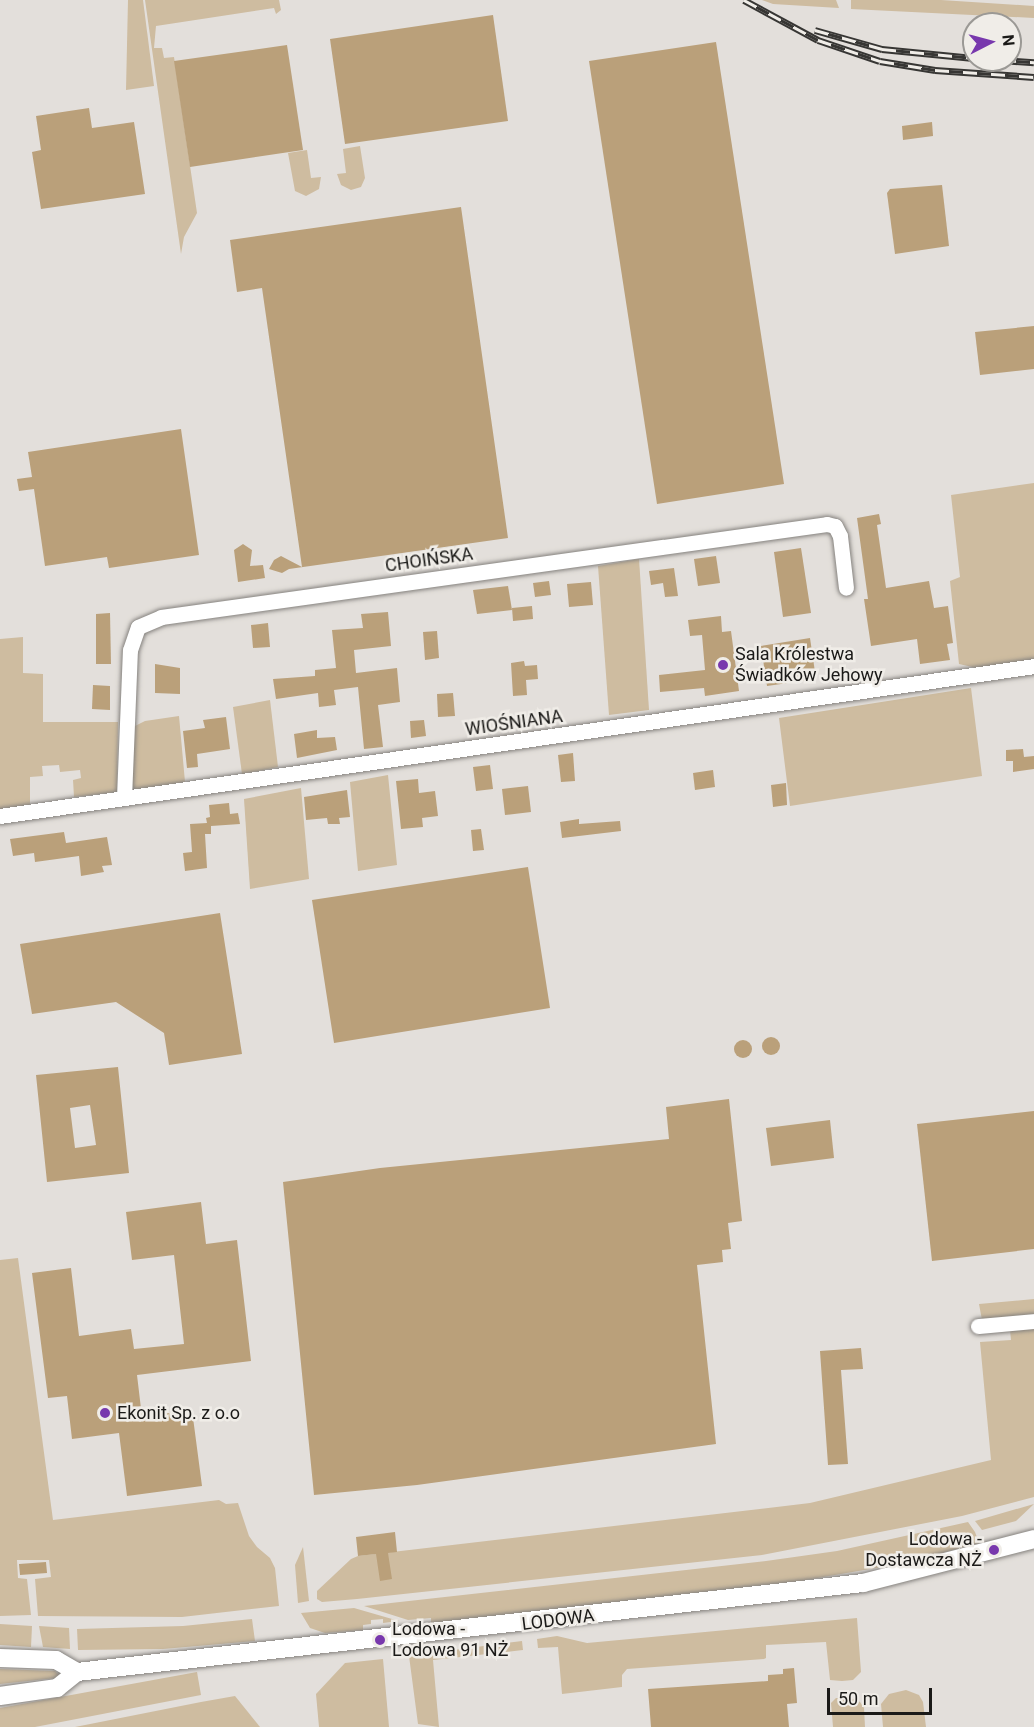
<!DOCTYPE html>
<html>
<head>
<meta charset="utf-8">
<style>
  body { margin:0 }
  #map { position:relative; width:1034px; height:1727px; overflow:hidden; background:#e3dfdb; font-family:Roboto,sans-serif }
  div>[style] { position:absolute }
  .green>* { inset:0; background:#cebca0 }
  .building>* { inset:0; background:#baa07a }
  .round { border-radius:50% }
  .roads { filter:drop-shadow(0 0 2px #85827e) drop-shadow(0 0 2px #85827e) }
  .minor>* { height:15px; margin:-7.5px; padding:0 7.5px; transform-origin:7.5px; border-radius:7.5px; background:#fff }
  .tertiary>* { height:18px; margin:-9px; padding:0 9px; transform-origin:9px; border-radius:9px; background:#fff }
  .rail>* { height:7px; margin-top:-3.5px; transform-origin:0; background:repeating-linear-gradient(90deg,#f0ede8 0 14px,#373634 0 28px); box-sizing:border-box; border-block:2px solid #373634 }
  .dots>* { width:16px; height:16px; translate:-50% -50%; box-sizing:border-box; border:3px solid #f0ede8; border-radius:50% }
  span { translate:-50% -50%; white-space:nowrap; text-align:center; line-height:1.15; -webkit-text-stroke:5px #f0ede8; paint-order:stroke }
  .street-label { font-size:18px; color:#1b1a18 }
  .poi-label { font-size:18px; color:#1b1a18 }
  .left { translate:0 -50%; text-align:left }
  .right { translate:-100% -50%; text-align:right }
  .north { position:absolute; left:962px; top:12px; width:60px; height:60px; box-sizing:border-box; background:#f0ede8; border:2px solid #9b9995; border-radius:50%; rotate:84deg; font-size:16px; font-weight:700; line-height:24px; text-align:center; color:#1b1a18 }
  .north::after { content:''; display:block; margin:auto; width:21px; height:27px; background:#7838ad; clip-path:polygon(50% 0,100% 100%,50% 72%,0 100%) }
  .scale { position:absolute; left:827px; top:1688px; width:105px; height:27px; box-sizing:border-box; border:3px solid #1b1a18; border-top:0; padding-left:8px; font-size:18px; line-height:21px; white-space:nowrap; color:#1b1a18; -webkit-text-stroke:4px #f0ede8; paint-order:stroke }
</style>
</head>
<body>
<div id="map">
  <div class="green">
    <div style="clip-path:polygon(128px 0,143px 0,154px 86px,126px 90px)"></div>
    <div style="clip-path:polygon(145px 0,279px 0,281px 10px,276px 14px,274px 8px,156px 26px,154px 48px,162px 48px,164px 58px,174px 57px,197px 213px,184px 237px,181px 254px)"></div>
    <div style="clip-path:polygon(762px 0,836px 0,839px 8px,773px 4px)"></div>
    <div style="clip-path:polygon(851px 0,941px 0,1034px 6px,1034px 18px,851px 9px)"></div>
    <div style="clip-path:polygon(360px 146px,365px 178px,361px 187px,351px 190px,341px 185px,337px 174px,346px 173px,343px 149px)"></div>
    <div style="clip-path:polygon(307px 150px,311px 178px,321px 177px,319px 189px,306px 196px,295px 191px,288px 153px)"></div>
    <div style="clip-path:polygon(1034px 483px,1034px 659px,977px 668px,959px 664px,950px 581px,960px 577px,951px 495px)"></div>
    <div style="clip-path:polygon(639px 559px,649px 710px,609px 715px,598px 566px)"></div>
    <div style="clip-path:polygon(23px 637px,23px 673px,43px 674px,43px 722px,118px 722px,117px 792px,74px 797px,73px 780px,81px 778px,80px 770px,60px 772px,59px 765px,42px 766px,43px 776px,30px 777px,30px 804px,26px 807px,0 811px,0 639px)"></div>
    <div style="clip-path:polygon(971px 688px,982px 776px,790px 806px,779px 718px)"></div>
    <div style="clip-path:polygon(270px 700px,278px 767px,242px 774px,233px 707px)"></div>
    <div style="clip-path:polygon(179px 716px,185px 782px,135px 790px,130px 782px,133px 727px,145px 721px)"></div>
    <div style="clip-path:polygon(388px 775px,397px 865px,358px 871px,350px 782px)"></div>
    <div style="clip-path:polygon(301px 788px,309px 879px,250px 889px,244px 799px)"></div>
    <div style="clip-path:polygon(18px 1258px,53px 1520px,219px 1500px,226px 1504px,238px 1503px,249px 1536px,257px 1547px,270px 1558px,275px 1568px,279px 1606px,182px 1617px,38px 1616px,35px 1579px,51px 1577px,49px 1560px,17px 1560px,18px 1578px,27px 1579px,31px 1615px,0 1616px,0 1260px)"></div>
    <div style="clip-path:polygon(1034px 1299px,1034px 1315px,982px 1320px,979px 1304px)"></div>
    <div style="clip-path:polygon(1034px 1328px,1034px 1497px,962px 1516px,762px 1555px,357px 1599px,322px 1602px,317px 1599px,317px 1591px,351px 1559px,358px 1556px,810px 1503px,991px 1460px,980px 1342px,1011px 1340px,1010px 1330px)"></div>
    <div style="clip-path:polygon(1034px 1504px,1016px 1521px,982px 1530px,975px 1521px)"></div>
    <div style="clip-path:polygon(968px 1522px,975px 1532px,979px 1543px,905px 1563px,800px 1581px,431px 1623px,431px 1618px,408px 1620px,364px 1606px,766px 1561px,837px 1551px)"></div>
    <div style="clip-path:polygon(303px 1547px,309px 1601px,298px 1603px,295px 1565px)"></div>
    <div style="clip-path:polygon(354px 1608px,399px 1621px,383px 1623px,383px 1619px,371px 1620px,371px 1624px,363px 1625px,363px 1630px,325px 1633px,310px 1628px,301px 1613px)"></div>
    <div style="clip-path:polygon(857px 1618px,861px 1672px,853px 1680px,842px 1681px,830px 1680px,826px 1642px,766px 1645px,766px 1658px,764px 1659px,627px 1669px,622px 1675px,622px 1687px,562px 1694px,558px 1647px,538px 1648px,537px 1639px,557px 1636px,587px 1643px)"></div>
    <div style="clip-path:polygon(252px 1619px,255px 1641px,163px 1649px,78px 1650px,77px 1629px,183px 1626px)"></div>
    <div style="clip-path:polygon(0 1624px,32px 1626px,31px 1647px,0 1645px)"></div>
    <div style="clip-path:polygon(39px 1626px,69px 1628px,70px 1649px,43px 1647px)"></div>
    <div style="clip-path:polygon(522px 1641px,523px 1650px,433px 1660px,439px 1727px,418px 1724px,409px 1656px)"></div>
    <div style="clip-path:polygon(383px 1659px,389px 1727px,319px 1727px,316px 1694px,345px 1663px)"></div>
    <div style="clip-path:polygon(0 1669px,55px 1671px,59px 1675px,56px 1678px,0 1684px)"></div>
    <div style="clip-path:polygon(197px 1672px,201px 1695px,35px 1727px,0 1727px,0 1708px)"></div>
    <div style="clip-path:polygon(906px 1690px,919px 1695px,923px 1702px,926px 1727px,883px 1727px,881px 1704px,889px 1694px)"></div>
    <div style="clip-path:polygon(235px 1696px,260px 1727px,75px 1727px,201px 1702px)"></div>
    <div style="clip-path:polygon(836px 1698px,855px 1699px,860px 1702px,864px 1708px,865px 1727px,833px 1727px,831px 1703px)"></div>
  </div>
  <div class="building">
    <div style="clip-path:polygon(493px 15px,508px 121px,345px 144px,330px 39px)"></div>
    <div style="clip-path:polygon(716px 42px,784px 484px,657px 504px,589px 61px)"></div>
    <div style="clip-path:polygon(287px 45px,303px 150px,190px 167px,174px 61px)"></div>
    <div style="clip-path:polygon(89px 108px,92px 128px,134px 122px,145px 194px,41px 209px,32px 152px,41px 150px,36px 116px)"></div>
    <div style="clip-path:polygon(932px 122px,933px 136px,903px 140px,902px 126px)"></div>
    <div style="clip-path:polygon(942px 185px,949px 246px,895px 254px,887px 193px,890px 189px)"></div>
    <div style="clip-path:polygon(461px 207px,508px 538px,289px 569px,282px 573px,269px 569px,274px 560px,281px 556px,302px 567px,262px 288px,237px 292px,230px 240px)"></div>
    <div style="clip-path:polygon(1034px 326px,1034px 369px,980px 375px,975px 332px)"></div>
    <div style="clip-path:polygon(181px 429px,199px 555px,109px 568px,107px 557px,45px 566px,34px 489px,19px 491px,17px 479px,32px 477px,28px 452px)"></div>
    <div style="clip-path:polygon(879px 514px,881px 524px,877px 525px,886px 588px,929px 581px,934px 608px,948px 606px,953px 643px,947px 644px,950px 660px,920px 664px,917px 639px,871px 646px,864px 599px,868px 599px,857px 518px)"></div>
    <div style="clip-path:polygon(243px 544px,252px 550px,250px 566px,263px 565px,265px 578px,238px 582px,234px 550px)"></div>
    <div style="clip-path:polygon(801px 548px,811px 613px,783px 617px,774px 552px)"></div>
    <div style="clip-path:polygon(716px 556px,720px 583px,698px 586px,694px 559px)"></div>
    <div style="clip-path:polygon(674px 568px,678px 596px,665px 597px,663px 583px,651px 585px,649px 571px)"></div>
    <div style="clip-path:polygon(549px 581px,551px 595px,535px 597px,533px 583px)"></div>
    <div style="clip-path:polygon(591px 582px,593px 605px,569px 607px,567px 584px)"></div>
    <div style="clip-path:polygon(508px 586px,512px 610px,477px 614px,473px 590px)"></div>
    <div style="clip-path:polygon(532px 606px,533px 619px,513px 621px,512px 608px)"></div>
    <div style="clip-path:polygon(388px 612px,391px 646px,354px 650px,356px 673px,397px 668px,400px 702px,378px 705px,383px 747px,364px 749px,358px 687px,334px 690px,336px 705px,319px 707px,318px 693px,276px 699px,273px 679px,315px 676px,315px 670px,336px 668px,332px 630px,363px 628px,361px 614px)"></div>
    <div style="clip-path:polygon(110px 613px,111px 664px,96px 664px,96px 614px)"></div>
    <div style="clip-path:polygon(721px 616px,722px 632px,731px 631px,739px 691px,705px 696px,704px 688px,660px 692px,659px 675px,705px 670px,702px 635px,690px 636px,688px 620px)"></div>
    <div style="clip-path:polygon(268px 623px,270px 647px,253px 648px,251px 625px)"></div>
    <div style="clip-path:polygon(437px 631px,439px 658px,425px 660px,423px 632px)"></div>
    <div style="clip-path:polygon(810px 638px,816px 679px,767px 686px,761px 646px)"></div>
    <div style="clip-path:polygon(524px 661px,525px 666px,537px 665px,538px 679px,526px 680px,527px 695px,513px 696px,511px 663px)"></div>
    <div style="clip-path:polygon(155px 664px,180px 668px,180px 694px,155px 693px)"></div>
    <div style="clip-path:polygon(93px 685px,110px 686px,110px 710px,92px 709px)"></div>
    <div style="clip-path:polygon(453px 693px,455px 716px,438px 717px,437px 694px)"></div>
    <div style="clip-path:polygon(226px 717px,230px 749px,197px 754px,198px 767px,187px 768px,183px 731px,205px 728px,203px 720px)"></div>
    <div style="clip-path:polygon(424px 720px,426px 736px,411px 738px,410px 721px)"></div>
    <div style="clip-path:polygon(317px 730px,317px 738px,335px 737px,337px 750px,297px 758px,294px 734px)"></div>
    <div style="clip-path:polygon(1023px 749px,1024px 757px,1034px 756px,1034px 769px,1013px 772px,1013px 761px,1006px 761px,1006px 750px)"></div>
    <div style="clip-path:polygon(573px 753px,575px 781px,561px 782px,558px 755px)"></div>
    <div style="clip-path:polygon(490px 765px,493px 789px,476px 791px,473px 767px)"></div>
    <div style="clip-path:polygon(713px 770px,715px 787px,695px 790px,693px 773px)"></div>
    <div style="clip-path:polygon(418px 779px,419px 793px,435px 791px,438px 816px,422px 818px,423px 827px,401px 829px,396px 781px)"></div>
    <div style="clip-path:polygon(786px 783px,787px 805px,773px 807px,771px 785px)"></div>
    <div style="clip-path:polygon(528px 786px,531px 812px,505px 815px,502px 789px)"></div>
    <div style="clip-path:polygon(347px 790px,350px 817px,339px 818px,340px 824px,328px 824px,327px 818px,306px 820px,304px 797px)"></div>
    <div style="clip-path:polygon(229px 803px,230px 814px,238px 813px,240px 824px,211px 826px,211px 834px,205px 834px,207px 868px,185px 871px,183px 853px,192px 852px,190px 824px,207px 823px,206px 818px,210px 817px,209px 805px)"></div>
    <div style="clip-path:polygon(579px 819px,579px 824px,620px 821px,621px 831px,562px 838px,560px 822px)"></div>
    <div style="clip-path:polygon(481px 829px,484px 850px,473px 851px,471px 830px)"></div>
    <div style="clip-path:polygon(64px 832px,66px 843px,107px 837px,112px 865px,102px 866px,104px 872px,81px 876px,79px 856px,35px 862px,34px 853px,13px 856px,10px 839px)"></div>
    <div style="clip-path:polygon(528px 867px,550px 1008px,334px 1043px,312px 900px)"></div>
    <div style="clip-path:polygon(220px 913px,242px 1054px,169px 1065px,164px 1033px,116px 1002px,32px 1014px,20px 944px)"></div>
    <div class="round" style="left:762px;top:1037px;width:18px;height:18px"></div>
    <div class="round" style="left:734px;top:1040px;width:18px;height:18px"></div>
    <div style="clip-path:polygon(evenodd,118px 1067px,129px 1173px,47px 1182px,36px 1075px,118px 1067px,90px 1105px,96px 1145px,75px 1148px,70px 1108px,90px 1105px)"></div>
    <div style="clip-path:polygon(729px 1099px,742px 1221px,728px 1223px,731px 1249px,722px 1250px,723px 1262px,697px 1265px,716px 1444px,417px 1485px,314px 1495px,283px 1182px,380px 1168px,669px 1139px,666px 1107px)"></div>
    <div style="clip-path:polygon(1034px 1111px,1034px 1249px,932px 1261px,917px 1124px)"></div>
    <div style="clip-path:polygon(830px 1120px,834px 1158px,771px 1166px,766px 1128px)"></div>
    <div style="clip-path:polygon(201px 1202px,206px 1244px,237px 1240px,251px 1361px,137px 1375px,142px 1417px,192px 1410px,202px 1486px,127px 1496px,119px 1433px,72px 1439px,67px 1396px,48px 1398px,32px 1273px,71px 1268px,79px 1336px,131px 1329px,134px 1349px,184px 1344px,174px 1255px,132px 1260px,126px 1212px)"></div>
    <div style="clip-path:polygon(861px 1348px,863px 1369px,841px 1370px,848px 1464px,828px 1465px,820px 1351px)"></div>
    <div style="clip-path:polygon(395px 1532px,397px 1552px,388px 1553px,392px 1579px,380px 1581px,376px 1554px,358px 1556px,356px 1537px)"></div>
    <div style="clip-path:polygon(46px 1562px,47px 1573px,20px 1575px,19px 1564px)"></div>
    <div style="clip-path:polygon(794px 1668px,797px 1703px,787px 1704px,789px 1727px,651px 1727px,648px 1689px,768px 1681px,768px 1675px,783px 1674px,783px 1669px)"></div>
  </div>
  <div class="roads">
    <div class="minor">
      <div style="left:124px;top:798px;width:148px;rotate:-87.7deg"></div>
      <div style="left:130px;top:650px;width:24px;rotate:-71deg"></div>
      <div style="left:138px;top:627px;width:25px;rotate:-23deg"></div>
      <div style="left:161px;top:617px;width:672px;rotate:-7.95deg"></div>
      <div style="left:827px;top:524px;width:8px;rotate:14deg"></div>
      <div style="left:835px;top:526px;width:11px;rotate:63deg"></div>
      <div style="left:840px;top:536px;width:52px;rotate:83.4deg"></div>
      <div style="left:0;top:816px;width:1045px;rotate:-8.25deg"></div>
      <div style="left:978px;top:1326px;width:56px;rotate:-5.1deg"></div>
    </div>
    <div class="tertiary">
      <div style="left:0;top:1658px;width:56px;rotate:2deg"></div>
      <div style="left:56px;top:1660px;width:24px;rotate:30deg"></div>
      <div style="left:0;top:1696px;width:58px;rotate:-8deg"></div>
      <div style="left:57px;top:1688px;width:26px;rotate:-39deg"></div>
      <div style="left:77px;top:1672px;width:791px;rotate:-6.46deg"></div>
      <div style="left:863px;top:1583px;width:177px;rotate:-14.4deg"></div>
    </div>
  </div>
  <div class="rail">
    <div style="left:744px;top:0;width:84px;rotate:28.4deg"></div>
    <div style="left:818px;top:40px;width:65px;rotate:18.7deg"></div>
    <div style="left:880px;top:61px;width:56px;rotate:9.3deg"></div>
    <div style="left:935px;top:70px;width:99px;rotate:4deg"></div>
    <div style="left:815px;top:30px;width:70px;rotate:15.8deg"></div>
    <div style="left:882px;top:49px;width:92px;rotate:5.6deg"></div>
    <div style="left:1002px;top:60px;width:32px;rotate:4deg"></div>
  </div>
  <div class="dots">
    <div style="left:723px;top:665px;background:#7838ad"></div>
    <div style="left:105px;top:1413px;background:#7838ad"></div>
    <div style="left:994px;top:1550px;background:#7838ad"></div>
    <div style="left:380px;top:1640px;background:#7838ad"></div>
  </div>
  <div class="street-label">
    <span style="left:429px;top:560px;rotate:-8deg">CHOIŃSKA</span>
    <span style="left:514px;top:723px;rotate:-8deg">WIOŚNIANA</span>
    <span style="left:558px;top:1620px;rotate:-7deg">LODOWA</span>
  </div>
  <div class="poi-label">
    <span class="left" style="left:735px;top:665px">Sala Królestwa<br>Świadków Jehowy</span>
    <span class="left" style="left:117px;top:1413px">Ekonit Sp. z o.o</span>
    <span class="right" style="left:982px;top:1550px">Lodowa -<br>Dostawcza NŻ</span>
    <span class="left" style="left:392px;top:1640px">Lodowa -<br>Lodowa 91 NŻ</span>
  </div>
  <div class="north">N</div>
  <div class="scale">50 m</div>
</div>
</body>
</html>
